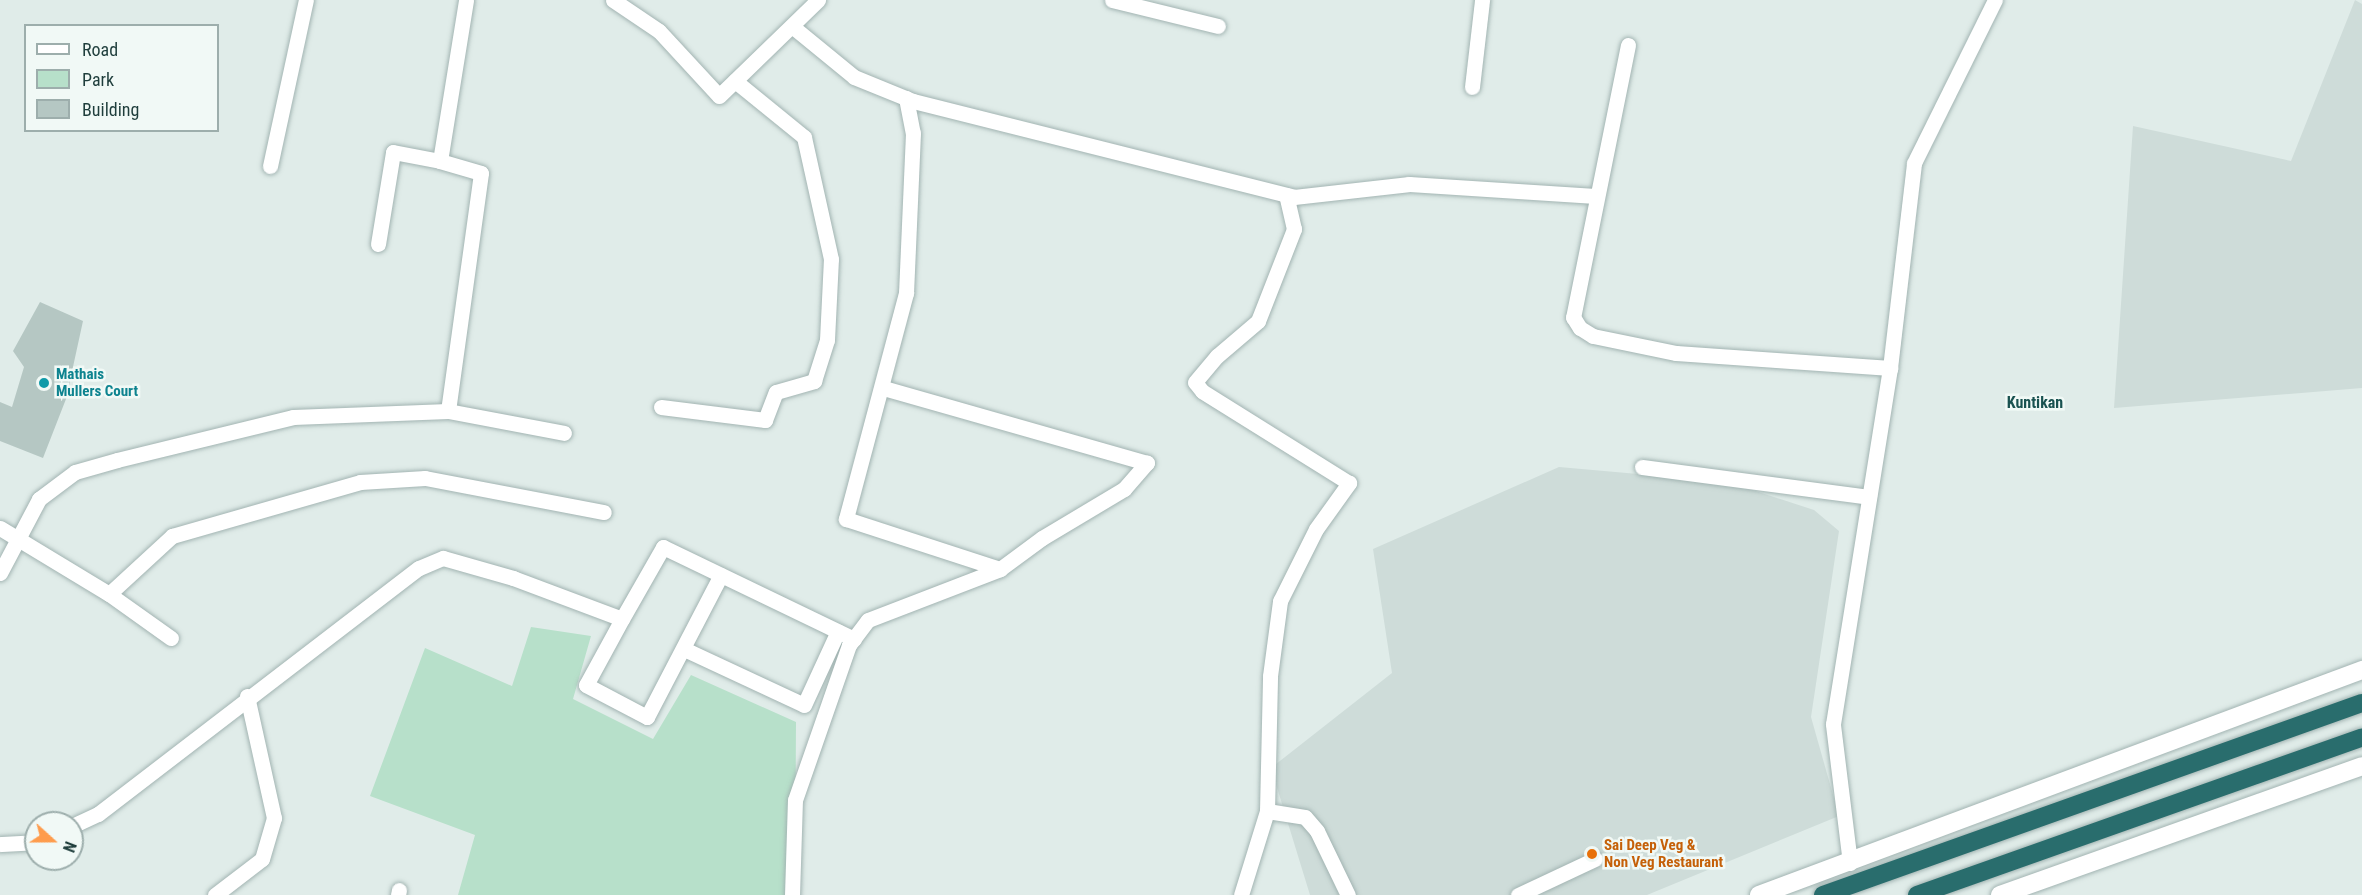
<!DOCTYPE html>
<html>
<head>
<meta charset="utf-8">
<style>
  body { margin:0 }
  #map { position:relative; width:2362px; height:895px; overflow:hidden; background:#e0ece9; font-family:"Roboto Condensed",sans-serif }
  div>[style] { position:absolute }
  .built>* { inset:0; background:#cedcd9 }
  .green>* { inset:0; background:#b7e0ca }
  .building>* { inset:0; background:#b5c7c3 }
  .roads { filter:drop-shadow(0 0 2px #a2b4b2) drop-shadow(0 0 2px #a2b4b2) }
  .street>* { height:15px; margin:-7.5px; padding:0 7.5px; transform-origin:7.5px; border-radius:7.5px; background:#fff }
  .secondary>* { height:18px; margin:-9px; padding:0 9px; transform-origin:9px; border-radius:9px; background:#fff }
  .highway>* { height:18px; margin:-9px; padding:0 9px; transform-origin:9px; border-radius:9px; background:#296d6d }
  .dots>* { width:16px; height:16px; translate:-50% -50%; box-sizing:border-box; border:3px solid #f1f9f6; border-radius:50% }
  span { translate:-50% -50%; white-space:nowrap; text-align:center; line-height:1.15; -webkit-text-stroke:5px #f1f9f6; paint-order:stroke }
  .culture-label { font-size:15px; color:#0d838f; font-weight:700 }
  .left { translate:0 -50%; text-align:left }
  .food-label { font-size:15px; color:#c56008; font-weight:700 }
  .neighbourhood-label { font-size:16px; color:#195250; font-weight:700 }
  .legend { position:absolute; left:24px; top:24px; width:195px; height:108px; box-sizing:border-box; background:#f1f9f6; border:2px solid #9daeac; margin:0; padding:8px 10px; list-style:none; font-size:18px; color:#1f3e3c }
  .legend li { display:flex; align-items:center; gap:12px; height:30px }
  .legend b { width:30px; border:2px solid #9daeac }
  .north { position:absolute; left:24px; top:811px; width:60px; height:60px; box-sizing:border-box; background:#f1f9f6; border:2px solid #9daeac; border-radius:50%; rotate:111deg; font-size:16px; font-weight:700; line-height:24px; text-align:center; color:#1f3e3c }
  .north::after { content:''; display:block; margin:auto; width:21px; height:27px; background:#fe9c4d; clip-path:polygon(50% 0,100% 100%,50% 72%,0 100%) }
</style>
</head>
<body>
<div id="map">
  <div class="built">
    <div style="clip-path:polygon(2355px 0,2362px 4px,2362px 388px,2114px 408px,2133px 126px,2291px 161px)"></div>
    <div style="clip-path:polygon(1559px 467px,1728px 482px,1814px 510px,1839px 531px,1811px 717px,1839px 816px,1647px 895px,1310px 895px,1271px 768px,1392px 673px,1373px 549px)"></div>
  </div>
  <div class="green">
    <div style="clip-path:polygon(531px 627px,591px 636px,573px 699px,653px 739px,691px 675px,796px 722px,795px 895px,458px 895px,475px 835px,370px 796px,425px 648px,512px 686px)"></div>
  </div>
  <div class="building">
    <div style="clip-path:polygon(40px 302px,83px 321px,66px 399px,43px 458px,0 441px,0 402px,12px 407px,24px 367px,13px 351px)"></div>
  </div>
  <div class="roads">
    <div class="street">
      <div style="left:613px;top:0;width:55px;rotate:34deg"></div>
      <div style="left:659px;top:31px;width:88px;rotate:47.3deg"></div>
      <div style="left:719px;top:96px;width:138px;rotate:-44.1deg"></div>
      <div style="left:1112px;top:0;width:109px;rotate:13.8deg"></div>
      <div style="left:793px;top:27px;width:79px;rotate:39.3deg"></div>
      <div style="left:854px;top:77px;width:64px;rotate:22.1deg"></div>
      <div style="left:913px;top:101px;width:393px;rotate:14.1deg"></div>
      <div style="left:1294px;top:197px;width:116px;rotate:-6.4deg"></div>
      <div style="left:1409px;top:184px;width:187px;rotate:3.7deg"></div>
      <div style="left:1628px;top:45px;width:278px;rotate:101.4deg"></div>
      <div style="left:1573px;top:317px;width:13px;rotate:58deg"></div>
      <div style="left:1580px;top:328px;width:15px;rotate:32deg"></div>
      <div style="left:1593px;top:336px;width:85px;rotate:11.6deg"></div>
      <div style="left:1676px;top:353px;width:215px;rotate:4deg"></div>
      <div style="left:1472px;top:87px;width:88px;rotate:-83.4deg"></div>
      <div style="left:906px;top:98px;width:36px;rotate:79deg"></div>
      <div style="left:913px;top:133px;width:160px;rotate:92.5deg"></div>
      <div style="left:906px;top:293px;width:234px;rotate:104.9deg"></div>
      <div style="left:846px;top:519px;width:162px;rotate:18deg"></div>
      <div style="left:270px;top:166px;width:170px;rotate:-77.8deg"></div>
      <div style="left:378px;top:244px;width:93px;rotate:-80.7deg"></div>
      <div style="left:393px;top:152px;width:48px;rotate:10.8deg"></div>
      <div style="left:661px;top:407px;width:105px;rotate:7.1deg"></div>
      <div style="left:765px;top:420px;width:30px;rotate:-69deg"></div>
      <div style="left:776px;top:392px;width:40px;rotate:-16deg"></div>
      <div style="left:814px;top:381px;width:43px;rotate:-72.4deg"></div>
      <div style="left:827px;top:340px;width:81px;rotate:-87.2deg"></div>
      <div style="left:831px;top:259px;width:125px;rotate:-102.5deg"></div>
      <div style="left:804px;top:137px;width:89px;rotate:-140.9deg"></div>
      <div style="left:448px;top:411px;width:240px;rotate:-82.1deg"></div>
      <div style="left:481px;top:173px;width:43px;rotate:-163.7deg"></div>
      <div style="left:440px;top:161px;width:163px;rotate:-80.8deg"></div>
      <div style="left:1642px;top:467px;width:229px;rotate:7.5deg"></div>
      <div style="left:0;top:528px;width:127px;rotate:31.2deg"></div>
      <div style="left:109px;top:594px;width:76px;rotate:35.4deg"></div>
      <div style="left:0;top:573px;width:84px;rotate:-62.2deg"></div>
      <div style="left:39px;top:499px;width:45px;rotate:-36.9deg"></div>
      <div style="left:75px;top:472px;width:44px;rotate:-15.9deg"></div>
      <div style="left:117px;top:460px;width:181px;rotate:-13.7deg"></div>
      <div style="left:293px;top:417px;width:155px;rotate:-2.2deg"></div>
      <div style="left:448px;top:411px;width:118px;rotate:10.7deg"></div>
      <div style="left:109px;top:594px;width:86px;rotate:-42.6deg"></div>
      <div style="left:172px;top:536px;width:196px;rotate:-16deg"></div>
      <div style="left:360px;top:482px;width:65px;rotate:-3.5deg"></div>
      <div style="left:425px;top:478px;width:182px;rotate:10.8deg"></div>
      <div style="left:622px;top:619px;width:75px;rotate:118.6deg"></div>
      <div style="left:586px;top:685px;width:69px;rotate:27.7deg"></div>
      <div style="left:647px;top:717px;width:160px;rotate:-62.5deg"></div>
      <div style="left:684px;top:649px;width:132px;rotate:25deg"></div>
      <div style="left:804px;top:705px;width:81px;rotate:-65.3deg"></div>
      <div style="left:1267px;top:811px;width:38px;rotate:9deg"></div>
      <div style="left:1305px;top:817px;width:18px;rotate:49deg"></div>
      <div style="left:1317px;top:831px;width:71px;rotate:64.2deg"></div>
      <div style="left:72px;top:826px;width:29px;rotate:-25deg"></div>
      <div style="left:98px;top:814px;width:404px;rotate:-37.5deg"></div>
      <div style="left:419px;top:568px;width:26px;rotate:-23deg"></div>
      <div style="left:443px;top:558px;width:73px;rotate:15.9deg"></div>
      <div style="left:513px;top:578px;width:116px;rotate:20.6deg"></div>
      <div style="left:622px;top:619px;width:83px;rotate:-60.3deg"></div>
      <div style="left:663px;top:547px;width:212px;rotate:25.7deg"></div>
      <div style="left:0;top:844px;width:36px;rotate:-3deg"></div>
      <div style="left:1850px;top:863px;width:140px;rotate:-97deg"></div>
      <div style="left:1833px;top:724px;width:361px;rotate:-80.9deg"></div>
      <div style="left:1890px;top:368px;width:206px;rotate:-83.3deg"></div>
      <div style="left:1914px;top:163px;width:182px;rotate:-63.6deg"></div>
      <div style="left:215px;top:895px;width:59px;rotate:-37.5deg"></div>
      <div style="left:262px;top:859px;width:43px;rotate:-73.7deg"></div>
      <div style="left:274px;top:818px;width:125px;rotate:-102.5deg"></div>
      <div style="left:398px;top:895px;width:5px;rotate:-79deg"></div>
      <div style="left:792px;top:895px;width:95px;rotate:-88.2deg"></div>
      <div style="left:795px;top:800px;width:164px;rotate:-70.8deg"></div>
      <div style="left:849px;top:645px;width:31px;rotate:-53deg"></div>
      <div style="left:868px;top:620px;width:142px;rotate:-21.1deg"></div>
      <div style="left:1000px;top:569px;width:52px;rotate:-36.4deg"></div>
      <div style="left:1042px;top:538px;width:96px;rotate:-30.9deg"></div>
      <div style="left:1124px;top:489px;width:35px;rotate:-49deg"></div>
      <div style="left:1147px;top:463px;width:274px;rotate:-164.1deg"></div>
      <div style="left:1241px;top:895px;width:88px;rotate:-72.8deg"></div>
      <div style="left:1267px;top:811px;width:135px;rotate:-88.7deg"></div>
      <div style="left:1270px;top:676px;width:76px;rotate:-82.4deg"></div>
      <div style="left:1280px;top:601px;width:80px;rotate:-63.4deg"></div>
      <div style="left:1316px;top:529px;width:57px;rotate:-54.3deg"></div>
      <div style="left:1349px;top:483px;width:173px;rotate:-148deg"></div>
      <div style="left:1202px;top:391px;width:11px;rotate:-128deg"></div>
      <div style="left:1195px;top:382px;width:34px;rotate:-50deg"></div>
      <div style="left:1217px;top:356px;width:54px;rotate:-40.5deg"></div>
      <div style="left:1258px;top:321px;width:99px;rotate:-68.6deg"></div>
      <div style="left:1294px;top:229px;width:35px;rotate:-103deg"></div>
      <div style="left:1518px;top:895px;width:85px;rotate:-25.1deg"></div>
    </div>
    <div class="secondary">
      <div style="left:1759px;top:895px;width:644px;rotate:-20.46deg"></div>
      <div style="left:2000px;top:895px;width:384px;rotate:-19.6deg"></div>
    </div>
    <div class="highway">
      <div style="left:1823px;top:895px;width:572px;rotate:-19.61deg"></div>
      <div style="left:1917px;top:895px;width:472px;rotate:-19.5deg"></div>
    </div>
  </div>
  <div class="dots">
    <div style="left:44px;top:383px;background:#0f9aa8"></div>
    <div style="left:1592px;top:854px;background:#e8710a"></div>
  </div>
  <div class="culture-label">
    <span class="left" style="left:56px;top:383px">Mathais<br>Mullers Court</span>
  </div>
  <div class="food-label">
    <span class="left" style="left:1604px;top:854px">Sai Deep Veg &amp;<br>Non Veg Restaurant</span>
  </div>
  <div class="neighbourhood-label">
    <span style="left:2035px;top:403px">Kuntikan</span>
  </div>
  <ul class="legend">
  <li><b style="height:8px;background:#fff"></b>Road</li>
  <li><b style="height:16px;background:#b7e0ca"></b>Park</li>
  <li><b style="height:16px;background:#b5c7c3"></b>Building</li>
  </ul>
  <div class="north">N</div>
</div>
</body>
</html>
